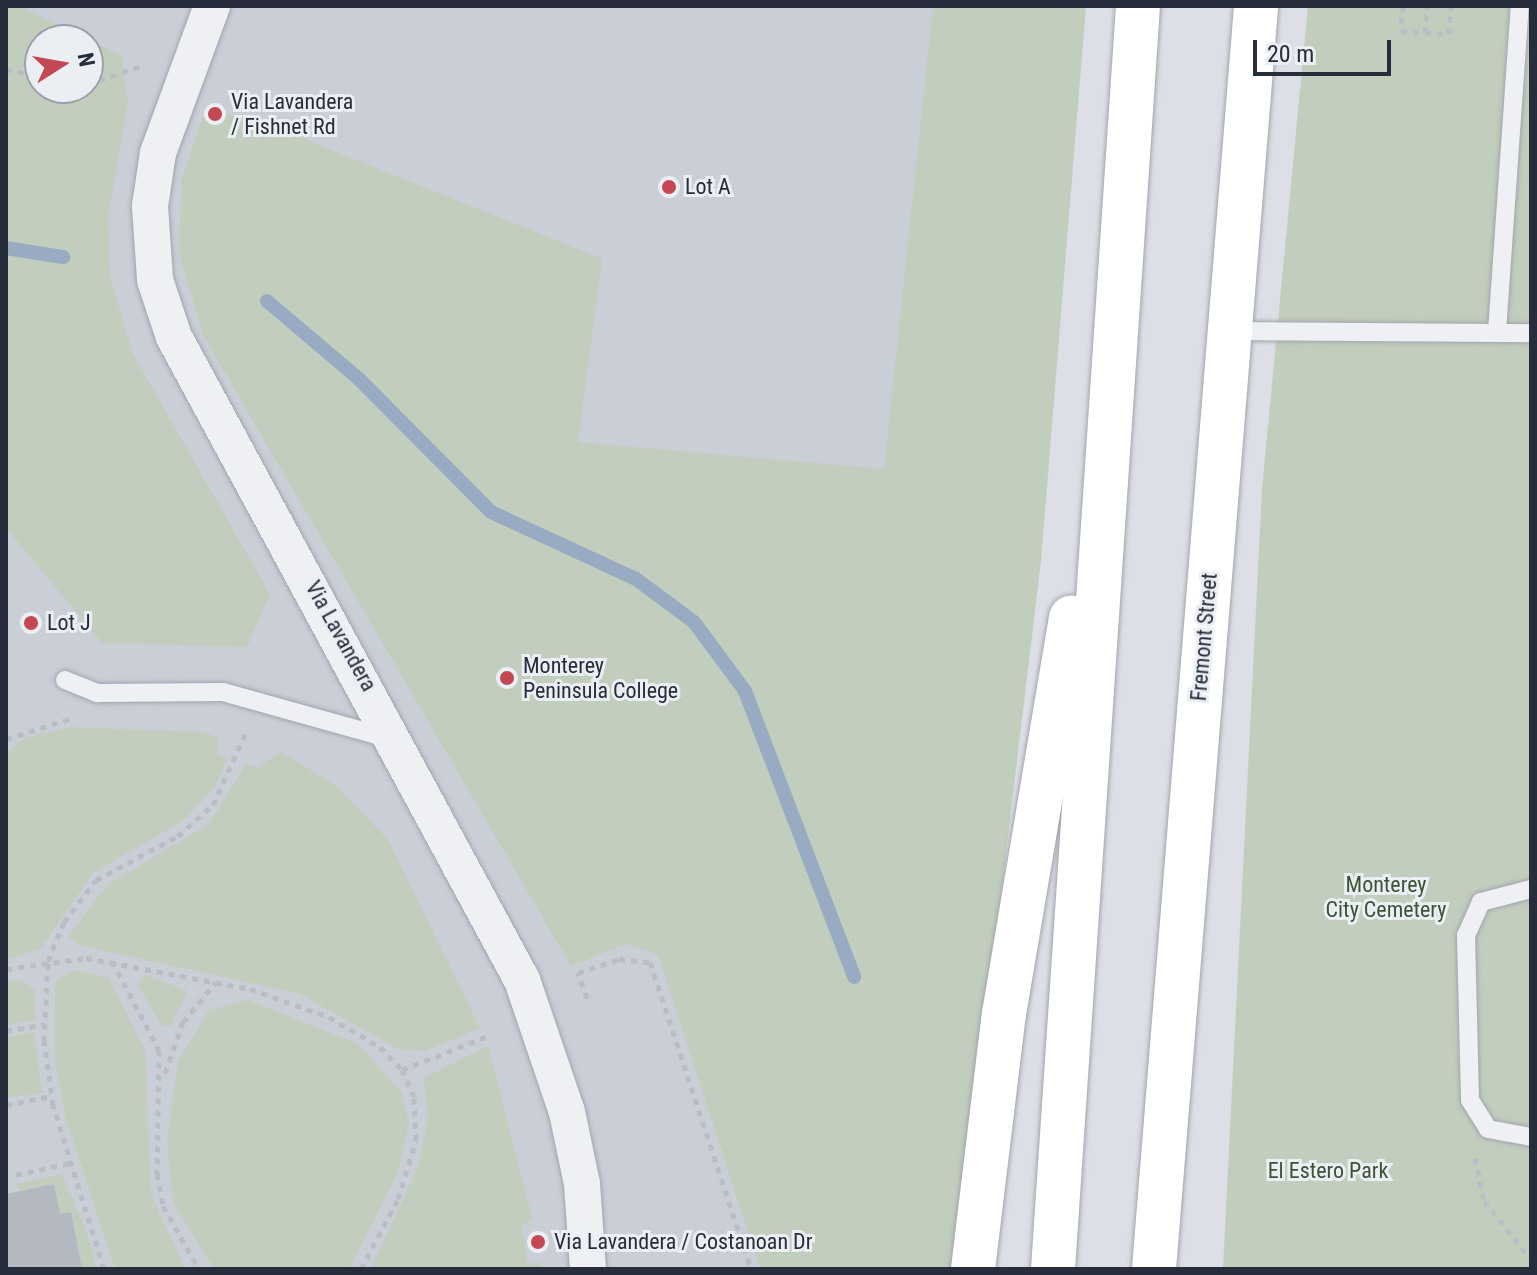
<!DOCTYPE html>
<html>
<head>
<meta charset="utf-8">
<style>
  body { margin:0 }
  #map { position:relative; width:1537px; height:1275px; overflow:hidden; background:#dcdfe5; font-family:"Roboto Condensed",sans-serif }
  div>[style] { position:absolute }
  .built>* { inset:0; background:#caced6 }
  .green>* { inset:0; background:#c1cebd }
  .stream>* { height:14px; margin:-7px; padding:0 7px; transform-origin:7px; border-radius:7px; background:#98abc3 }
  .building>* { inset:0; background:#b3b8c1 }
  .path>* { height:5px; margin-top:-2.5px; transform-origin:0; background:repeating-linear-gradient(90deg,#babdc4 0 6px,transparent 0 12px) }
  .roads { filter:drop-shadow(0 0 2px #a2a6ae) drop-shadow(0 0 2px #a2a6ae) }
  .lane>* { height:18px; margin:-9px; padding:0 9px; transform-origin:9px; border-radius:9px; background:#eef0f4 }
  .street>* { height:36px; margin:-18px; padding:0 18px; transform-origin:18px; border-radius:18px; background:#eef0f4 }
  .primary>* { height:44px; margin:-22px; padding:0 22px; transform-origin:22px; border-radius:22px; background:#fff }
  .dots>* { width:22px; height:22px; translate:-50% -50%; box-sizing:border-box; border:4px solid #ebeef3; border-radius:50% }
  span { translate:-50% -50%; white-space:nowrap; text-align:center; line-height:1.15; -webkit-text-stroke:6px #ebeef3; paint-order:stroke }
  .poi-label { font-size:22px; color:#272d3a }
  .left { translate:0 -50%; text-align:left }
  .street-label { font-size:22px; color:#272d3a }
  .park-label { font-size:22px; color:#3a5535 }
  .frame { position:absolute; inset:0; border:8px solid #272d3a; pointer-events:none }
  .north { position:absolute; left:24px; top:24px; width:80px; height:80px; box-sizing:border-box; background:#ebeef3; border:2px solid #9da1a9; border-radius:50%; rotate:79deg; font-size:22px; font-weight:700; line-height:32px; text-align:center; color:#272d3a }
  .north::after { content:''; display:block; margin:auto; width:28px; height:36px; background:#c44754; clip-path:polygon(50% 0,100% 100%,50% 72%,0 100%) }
  .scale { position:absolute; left:1253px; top:40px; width:138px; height:36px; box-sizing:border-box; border:4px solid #272d3a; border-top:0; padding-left:10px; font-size:24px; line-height:28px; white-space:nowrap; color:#272d3a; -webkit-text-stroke:6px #ebeef3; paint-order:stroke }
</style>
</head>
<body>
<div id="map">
  <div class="built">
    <div style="clip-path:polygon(evenodd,6px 6px,1071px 6px,952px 1269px,6px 1269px,6px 6px,40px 40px,88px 40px,88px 88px,40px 88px,40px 40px)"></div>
  </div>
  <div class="green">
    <div style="clip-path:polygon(evenodd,6px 6px,21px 6px,122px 56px,128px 103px,108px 215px,110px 276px,133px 354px,270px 594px,247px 647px,102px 643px,6px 528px,6px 6px,88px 40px,88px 88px,40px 88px,40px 40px,88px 40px)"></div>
    <div style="clip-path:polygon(933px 6px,1086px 6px,1041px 561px,956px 1269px,760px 1269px,658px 955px,626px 944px,571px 966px,204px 337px,179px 255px,181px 182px,203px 116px,245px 115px,602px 259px,578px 442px,884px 469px)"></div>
    <div style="clip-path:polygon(1308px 6px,1531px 6px,1531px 1269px,1223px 1269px,1262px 489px)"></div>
    <div style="clip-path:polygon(71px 727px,203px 732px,218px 738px,217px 755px,228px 758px,215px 786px,184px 820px,93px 873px,41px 948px,6px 960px,6px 753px,24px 738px)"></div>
    <div style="clip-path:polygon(281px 752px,338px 787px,388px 840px,480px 1028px,425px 1051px,400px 1050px,300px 994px,83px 946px,68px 937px,107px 885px,209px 824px,246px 764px,258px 767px)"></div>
    <div style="clip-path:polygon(76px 970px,109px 978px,145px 1051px,151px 1194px,185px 1269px,115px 1269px,65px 1116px,55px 1059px,55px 981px)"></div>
    <div style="clip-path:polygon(145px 975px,188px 991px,170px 1026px,162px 1026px,137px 984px)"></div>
    <div style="clip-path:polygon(22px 980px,35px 990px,35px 1020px,6px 1025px,6px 981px)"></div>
    <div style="clip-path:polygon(248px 1000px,359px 1044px,402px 1093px,409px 1124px,397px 1175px,349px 1269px,214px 1269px,173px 1203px,167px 1141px,178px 1061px,209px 1010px)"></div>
    <div style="clip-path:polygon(34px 1032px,42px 1093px,6px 1098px,6px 1037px)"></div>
    <div style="clip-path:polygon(488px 1046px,533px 1221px,521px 1225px,528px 1264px,541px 1262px,542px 1269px,371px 1269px,418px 1167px,428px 1117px,423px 1078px)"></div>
    <div style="clip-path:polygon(62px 1174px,88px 1235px,97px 1269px,82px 1269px,71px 1212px,60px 1214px,54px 1185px,19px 1191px,17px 1184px)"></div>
  </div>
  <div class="stream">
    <div style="left:6px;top:248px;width:58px;rotate:9deg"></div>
    <div style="left:267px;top:301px;width:121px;rotate:40.3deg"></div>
    <div style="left:359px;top:379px;width:187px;rotate:45.2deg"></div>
    <div style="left:491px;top:512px;width:160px;rotate:24.8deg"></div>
    <div style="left:636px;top:579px;width:72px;rotate:36.6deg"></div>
    <div style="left:694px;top:622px;width:86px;rotate:53.5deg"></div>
    <div style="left:745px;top:691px;width:306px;rotate:69.1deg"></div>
  </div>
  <div class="building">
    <div style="clip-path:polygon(54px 1184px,60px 1214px,71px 1212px,82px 1269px,6px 1269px,6px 1194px)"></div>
  </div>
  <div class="path">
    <div style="left:1403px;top:6px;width:25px;rotate:95deg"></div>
    <div style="left:1401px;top:31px;width:48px;rotate:3.6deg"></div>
    <div style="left:1449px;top:34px;width:28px;rotate:-86deg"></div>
    <div style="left:1425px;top:33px;width:27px;rotate:-86deg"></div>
    <div style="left:6px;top:69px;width:35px;rotate:13deg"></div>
    <div style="left:88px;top:84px;width:59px;rotate:-18.7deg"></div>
    <div style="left:6px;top:739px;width:66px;rotate:-17.6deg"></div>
    <div style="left:112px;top:961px;width:101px;rotate:62.2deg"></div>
    <div style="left:159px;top:1050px;width:124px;rotate:90.9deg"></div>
    <div style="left:157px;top:1174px;width:33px;rotate:79deg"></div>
    <div style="left:163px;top:1206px;width:73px;rotate:60.3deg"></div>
    <div style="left:6px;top:969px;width:81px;rotate:-7.8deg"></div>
    <div style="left:86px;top:958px;width:167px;rotate:10.7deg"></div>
    <div style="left:250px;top:989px;width:84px;rotate:19.5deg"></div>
    <div style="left:329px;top:1017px;width:59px;rotate:30.5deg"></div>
    <div style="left:380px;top:1047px;width:32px;rotate:46deg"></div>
    <div style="left:402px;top:1070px;width:95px;rotate:-21.7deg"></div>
    <div style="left:587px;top:998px;width:27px;rotate:-110deg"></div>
    <div style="left:578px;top:973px;width:43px;rotate:-18.9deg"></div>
    <div style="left:619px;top:959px;width:31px;rotate:6deg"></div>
    <div style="left:650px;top:962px;width:323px;rotate:71.8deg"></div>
    <div style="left:6px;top:1031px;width:39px;rotate:-10deg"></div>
    <div style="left:165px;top:1073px;width:54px;rotate:-70.6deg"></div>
    <div style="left:183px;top:1022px;width:52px;rotate:-50.5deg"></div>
    <div style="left:6px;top:1105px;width:47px;rotate:-11.1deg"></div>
    <div style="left:1475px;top:1158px;width:44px;rotate:78.2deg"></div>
    <div style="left:1484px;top:1201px;width:75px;rotate:51deg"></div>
    <div style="left:16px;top:1175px;width:55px;rotate:-12.5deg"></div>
    <div style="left:104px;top:1269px;width:172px;rotate:-107.3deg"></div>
    <div style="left:53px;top:1105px;width:65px;rotate:-98deg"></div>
    <div style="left:44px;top:1041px;width:80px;rotate:-87.1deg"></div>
    <div style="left:48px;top:961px;width:42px;rotate:-67.7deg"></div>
    <div style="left:64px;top:922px;width:53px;rotate:-52.7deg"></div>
    <div style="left:96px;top:880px;width:93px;rotate:-28.2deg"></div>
    <div style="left:178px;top:836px;width:47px;rotate:-41.5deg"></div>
    <div style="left:213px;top:805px;width:82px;rotate:-65.6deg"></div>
    <div style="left:361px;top:1269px;width:79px;rotate:-62.1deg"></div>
    <div style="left:398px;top:1199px;width:62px;rotate:-73deg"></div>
    <div style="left:416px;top:1140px;width:43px;rotate:-92.7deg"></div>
    <div style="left:414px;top:1097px;width:30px;rotate:-114deg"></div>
  </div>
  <div class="roads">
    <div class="lane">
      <div style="left:1230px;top:331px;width:301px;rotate:0.4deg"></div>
      <div style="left:1497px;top:332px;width:327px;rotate:-86deg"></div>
      <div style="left:65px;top:680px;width:35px;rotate:22deg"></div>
      <div style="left:97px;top:693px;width:126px;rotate:-0.5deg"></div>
      <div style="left:223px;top:692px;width:171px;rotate:15.6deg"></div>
      <div style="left:1531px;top:889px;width:52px;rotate:165.4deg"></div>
      <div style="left:1481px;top:902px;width:36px;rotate:114deg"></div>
      <div style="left:1466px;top:935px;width:165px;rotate:88.6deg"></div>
      <div style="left:1470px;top:1100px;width:34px;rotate:58deg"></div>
      <div style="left:1488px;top:1129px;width:44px;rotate:10.5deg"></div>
    </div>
    <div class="street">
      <div style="left:212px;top:6px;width:157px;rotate:110.2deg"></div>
      <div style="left:158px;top:153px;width:54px;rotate:98.6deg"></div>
      <div style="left:150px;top:206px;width:74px;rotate:86.1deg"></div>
      <div style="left:155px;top:280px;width:60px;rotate:71.6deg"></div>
      <div style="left:174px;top:337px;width:731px;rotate:61.58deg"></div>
      <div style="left:522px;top:980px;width:139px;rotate:71.2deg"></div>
      <div style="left:567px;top:1112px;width:74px;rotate:78.2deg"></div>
      <div style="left:582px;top:1184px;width:85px;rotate:86deg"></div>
    </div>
    <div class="primary">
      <div style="left:973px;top:1269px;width:257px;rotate:-83.1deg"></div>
      <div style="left:1004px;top:1014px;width:402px;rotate:-80.4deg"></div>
      <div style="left:1053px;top:1269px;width:1266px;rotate:-86.15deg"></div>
      <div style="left:1154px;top:1269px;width:1267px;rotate:-85.38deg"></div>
    </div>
  </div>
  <div class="dots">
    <div style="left:215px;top:114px;background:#c44754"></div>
    <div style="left:669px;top:187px;background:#c44754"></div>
    <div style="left:31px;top:623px;background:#c44754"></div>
    <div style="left:507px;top:678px;background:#c44754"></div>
    <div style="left:538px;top:1242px;background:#c44754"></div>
  </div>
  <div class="poi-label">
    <span class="left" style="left:231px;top:114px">Via Lavandera<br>/ Fishnet Rd</span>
    <span class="left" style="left:685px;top:187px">Lot A</span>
    <span class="left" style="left:47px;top:623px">Lot J</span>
    <span class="left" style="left:523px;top:678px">Monterey<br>Peninsula College</span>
    <span class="left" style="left:554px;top:1242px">Via Lavandera / Costanoan Dr</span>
  </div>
  <div class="street-label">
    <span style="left:341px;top:636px;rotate:61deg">Via Lavandera</span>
    <span style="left:1204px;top:637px;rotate:-85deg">Fremont Street</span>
  </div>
  <div class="park-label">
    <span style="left:1386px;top:897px">Monterey<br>City Cemetery</span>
    <span style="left:1328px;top:1171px">El Estero Park</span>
  </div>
  <div class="frame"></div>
  <div class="north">N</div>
  <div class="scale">20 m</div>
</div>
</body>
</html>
